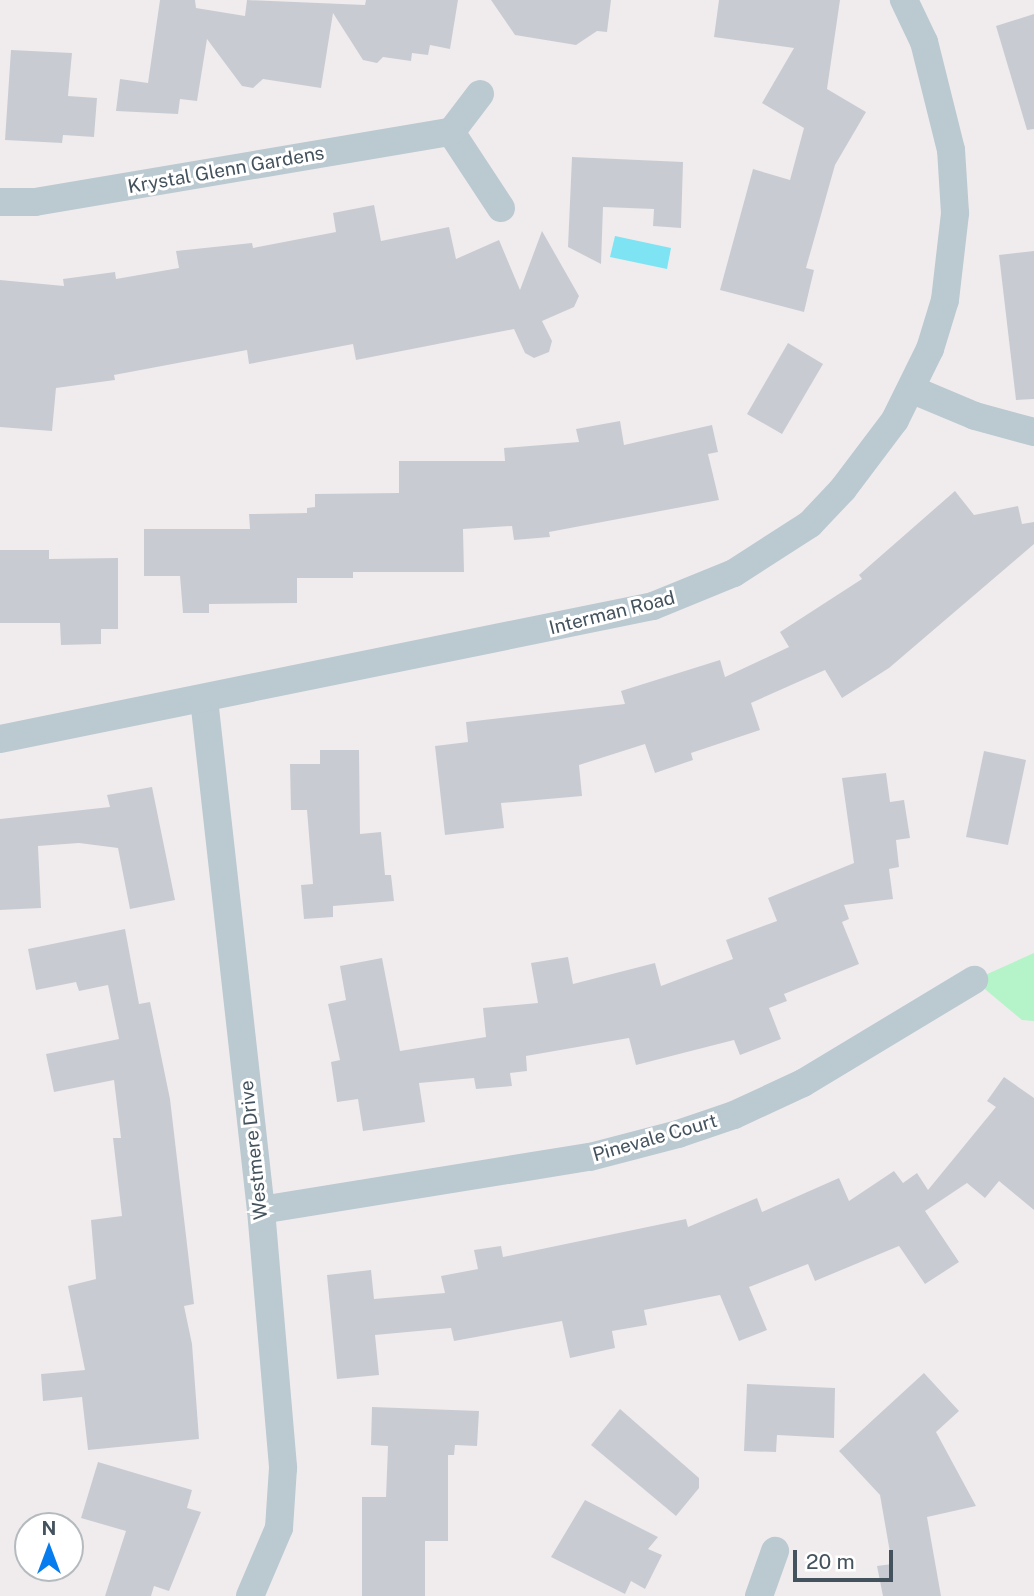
<!DOCTYPE html>
<html>
<head>
<meta charset="utf-8">
<style>
  body { margin:0 }
  #map { position:relative; width:1034px; height:1596px; overflow:hidden; background:#f0eced; font-family:"Public Sans",sans-serif }
  div>[style] { position:absolute }
  .green>* { inset:0; background:#b5f3c9 }
  .water>* { inset:0; background:#7ee4f4 }
  .building>* { inset:0; background:#c8ccd2 }
  .minor>* { height:28px; margin:-14px; padding:0 14px; transform-origin:14px; border-radius:14px; background:#bbc9d1 }
  span { translate:-50% -50%; white-space:nowrap; text-align:center; line-height:1.15; -webkit-text-stroke:6px #fff; paint-order:stroke }
  .street-label { font-size:19px; color:#43525c }
  .north { position:absolute; left:14px; top:1512px; width:70px; height:70px; box-sizing:border-box; background:#fff; border:2px solid #b4babe; border-radius:50%; rotate:0deg; font-size:19px; font-weight:700; line-height:28px; text-align:center; color:#43525c }
  .north::after { content:''; display:block; margin:auto; width:24px; height:32px; background:#077cef; clip-path:polygon(50% 0,100% 100%,50% 72%,0 100%) }
  .scale { position:absolute; left:793px; top:1550px; width:100px; height:32px; box-sizing:border-box; border:4px solid #43525c; border-top:0; padding-left:9px; font-size:21px; line-height:24px; white-space:nowrap; color:#43525c; -webkit-text-stroke:5px #fff; paint-order:stroke }
</style>
</head>
<body>
<div id="map">
  <div class="green">
    <div style="clip-path:polygon(1034px 953px,1034px 1021px,1022px 1020px,974px 980px)"></div>
  </div>
  <div class="water">
    <div style="clip-path:polygon(615px 236px,671px 248px,667px 269px,610px 257px)"></div>
  </div>
  <div class="building">
    <div style="clip-path:polygon(160px 0,195px 0,196px 8px,245px 16px,247px 0,365px 5px,366px 0,458px 0,450px 49px,430px 45px,428px 55px,412px 53px,411px 61px,383px 57px,377px 63px,363px 60px,333px 13px,321px 88px,263px 79px,253px 88px,242px 86px,207px 39px,197px 101px,180px 99px,178px 114px,116px 111px,120px 79px,148px 83px)"></div>
    <div style="clip-path:polygon(491px 0,611px 0,607px 32px,597px 31px,576px 45px,515px 35px)"></div>
    <div style="clip-path:polygon(719px 0,840px 0,827px 89px,866px 112px,835px 165px,806px 268px,814px 270px,804px 312px,720px 290px,753px 169px,790px 180px,804px 128px,762px 103px,794px 48px,714px 37px)"></div>
    <div style="clip-path:polygon(1034px 14px,1034px 129px,1027px 130px,996px 26px)"></div>
    <div style="clip-path:polygon(11px 50px,72px 53px,68px 96px,97px 98px,94px 137px,63px 135px,62px 143px,5px 140px)"></div>
    <div style="clip-path:polygon(572px 157px,683px 162px,681px 228px,653px 226px,654px 209px,603px 207px,601px 264px,568px 247px)"></div>
    <div style="clip-path:polygon(374px 205px,381px 241px,449px 227px,456px 259px,499px 240px,520px 290px,542px 231px,579px 296px,574px 307px,542px 321px,552px 341px,549px 352px,534px 358px,525px 353px,514px 329px,356px 360px,353px 344px,249px 364px,247px 350px,114px 375px,115px 380px,56px 388px,52px 431px,0 427px,0 280px,64px 286px,63px 279px,115px 272px,116px 279px,179px 268px,176px 251px,252px 243px,253px 248px,336px 232px,333px 213px)"></div>
    <div style="clip-path:polygon(1034px 251px,1034px 399px,1016px 400px,999px 255px)"></div>
    <div style="clip-path:polygon(788px 343px,823px 364px,782px 434px,747px 414px)"></div>
    <div style="clip-path:polygon(620px 421px,624px 445px,712px 425px,718px 452px,708px 454px,719px 500px,549px 532px,550px 537px,514px 540px,512px 526px,463px 529px,464px 572px,353px 572px,353px 578px,297px 578px,297px 603px,209px 604px,209px 613px,183px 613px,180px 576px,144px 576px,144px 529px,250px 529px,249px 514px,307px 513px,307px 508px,315px 507px,315px 494px,399px 493px,399px 461px,505px 461px,504px 448px,579px 442px,576px 429px)"></div>
    <div style="clip-path:polygon(955px 491px,974px 515px,1018px 506px,1022px 524px,1034px 522px,1034px 544px,889px 668px,842px 698px,825px 670px,751px 703px,760px 730px,691px 753px,693px 760px,655px 773px,645px 744px,579px 765px,582px 796px,501px 803px,504px 828px,445px 835px,435px 746px,468px 742px,466px 722px,625px 704px,621px 691px,720px 660px,725px 677px,789px 647px,780px 632px,862px 579px,859px 575px)"></div>
    <div style="clip-path:polygon(0 550px,49px 550px,49px 559px,118px 558px,118px 629px,101px 629px,101px 644px,61px 645px,60px 623px,0 623px)"></div>
    <div style="clip-path:polygon(320px 750px,359px 750px,360px 834px,381px 832px,385px 875px,391px 875px,394px 901px,333px 906px,333px 917px,304px 919px,301px 885px,313px 884px,307px 810px,291px 810px,290px 764px,320px 764px)"></div>
    <div style="clip-path:polygon(984px 751px,1026px 760px,1008px 845px,966px 837px)"></div>
    <div style="clip-path:polygon(886px 773px,890px 802px,904px 800px,910px 838px,896px 840px,899px 867px,889px 869px,893px 899px,844px 905px,849px 919px,842px 922px,859px 964px,784px 994px,787px 1001px,769px 1008px,781px 1039px,740px 1055px,734px 1040px,636px 1065px,629px 1038px,526px 1056px,527px 1071px,510px 1073px,512px 1086px,476px 1089px,474px 1078px,419px 1083px,425px 1122px,363px 1131px,358px 1099px,337px 1102px,331px 1062px,340px 1060px,328px 1004px,346px 1000px,340px 966px,382px 958px,400px 1051px,486px 1037px,483px 1008px,538px 1003px,531px 963px,568px 957px,573px 984px,655px 963px,661px 986px,733px 959px,726px 940px,777px 921px,768px 898px,854px 863px,842px 778px)"></div>
    <div style="clip-path:polygon(152px 787px,175px 900px,130px 909px,118px 848px,79px 843px,38px 846px,41px 908px,0 910px,0 819px,110px 807px,107px 795px)"></div>
    <div style="clip-path:polygon(125px 929px,139px 1004px,150px 1002px,170px 1099px,194px 1304px,184px 1306px,192px 1344px,199px 1439px,88px 1450px,82px 1397px,43px 1401px,41px 1374px,85px 1370px,68px 1286px,96px 1279px,91px 1220px,122px 1216px,113px 1138px,121px 1138px,114px 1080px,54px 1092px,46px 1054px,119px 1039px,108px 985px,79px 991px,76px 982px,36px 990px,28px 949px)"></div>
    <div style="clip-path:polygon(1004px 1077px,1034px 1098px,1034px 1210px,999px 1181px,985px 1198px,967px 1183px,925px 1211px,959px 1262px,925px 1284px,899px 1246px,815px 1281px,808px 1264px,749px 1287px,767px 1330px,739px 1341px,720px 1295px,644px 1310px,647px 1325px,612px 1331px,615px 1348px,570px 1358px,562px 1321px,454px 1341px,451px 1328px,375px 1335px,379px 1375px,337px 1379px,327px 1275px,371px 1270px,374px 1299px,445px 1293px,441px 1276px,478px 1269px,474px 1250px,501px 1246px,503px 1257px,686px 1219px,688px 1227px,757px 1198px,762px 1212px,839px 1178px,849px 1201px,894px 1171px,903px 1183px,917px 1173px,928px 1190px,996px 1107px,987px 1101px)"></div>
    <div style="clip-path:polygon(924px 1373px,959px 1411px,936px 1432px,976px 1506px,927px 1517px,941px 1596px,883px 1596px,877px 1566px,892px 1564px,880px 1495px,839px 1451px)"></div>
    <div style="clip-path:polygon(747px 1384px,835px 1388px,834px 1438px,777px 1435px,776px 1452px,744px 1451px)"></div>
    <div style="clip-path:polygon(372px 1407px,479px 1411px,477px 1446px,455px 1445px,454px 1455px,448px 1455px,448px 1541px,425px 1541px,425px 1596px,362px 1596px,362px 1497px,386px 1497px,388px 1446px,371px 1445px)"></div>
    <div style="clip-path:polygon(620px 1409px,699px 1478px,699px 1488px,676px 1516px,591px 1445px)"></div>
    <div style="clip-path:polygon(98px 1462px,192px 1490px,187px 1508px,201px 1512px,169px 1591px,154px 1586px,151px 1596px,105px 1596px,126px 1531px,81px 1518px)"></div>
    <div style="clip-path:polygon(585px 1500px,658px 1537px,648px 1549px,662px 1555px,645px 1589px,631px 1581px,625px 1594px,551px 1557px)"></div>
  </div>
  <div class="minor">
    <div style="left:480px;top:94px;width:48px;rotate:127.3deg"></div>
    <div style="left:451px;top:132px;width:91px;rotate:56.7deg"></div>
    <div style="left:0;top:202px;width:35px"></div>
    <div style="left:35px;top:202px;width:422px;rotate:-9.6deg"></div>
    <div style="left:913px;top:390px;width:67px;rotate:22.8deg"></div>
    <div style="left:975px;top:416px;width:61px;rotate:15.2deg"></div>
    <div style="left:204px;top:699px;width:514px;rotate:83.64deg"></div>
    <div style="left:261px;top:1210px;width:259px;rotate:85.1deg"></div>
    <div style="left:283px;top:1468px;width:60px;rotate:93.8deg"></div>
    <div style="left:279px;top:1528px;width:74px;rotate:113.1deg"></div>
    <div style="left:0;top:739px;width:666px;rotate:-11.51deg"></div>
    <div style="left:653px;top:606px;width:87px;rotate:-22.2deg"></div>
    <div style="left:734px;top:573px;width:90px;rotate:-32.8deg"></div>
    <div style="left:810px;top:524px;width:48px;rotate:-46.7deg"></div>
    <div style="left:843px;top:489px;width:86px;rotate:-53deg"></div>
    <div style="left:895px;top:420px;width:79px;rotate:-63.8deg"></div>
    <div style="left:930px;top:349px;width:51px;rotate:-73deg"></div>
    <div style="left:945px;top:300px;width:88px;rotate:-83.4deg"></div>
    <div style="left:955px;top:213px;width:63px;rotate:-93.6deg"></div>
    <div style="left:951px;top:150px;width:111px;rotate:-104deg"></div>
    <div style="left:924px;top:42px;width:47px;rotate:-115.5deg"></div>
    <div style="left:261px;top:1210px;width:333px;rotate:-9.2deg"></div>
    <div style="left:590px;top:1157px;width:91px;rotate:-14.6deg"></div>
    <div style="left:678px;top:1134px;width:59px;rotate:-18.7deg"></div>
    <div style="left:734px;top:1115px;width:76px;rotate:-24.9deg"></div>
    <div style="left:803px;top:1083px;width:200px;rotate:-31.1deg"></div>
    <div style="left:759px;top:1596px;width:48px;rotate:-70.4deg"></div>
  </div>
  <div class="street-label">
    <span style="left:226px;top:170px;rotate:-10deg">Krystal Glenn Gardens</span>
    <span style="left:612px;top:613px;rotate:-14deg">Interman Road</span>
    <span style="left:655px;top:1138px;rotate:-16deg">Pinevale Court</span>
    <span style="left:254px;top:1150px;rotate:-96deg">Westmere Drive</span>
  </div>
  <div class="north">N</div>
  <div class="scale">20 m</div>
</div>
</body>
</html>
